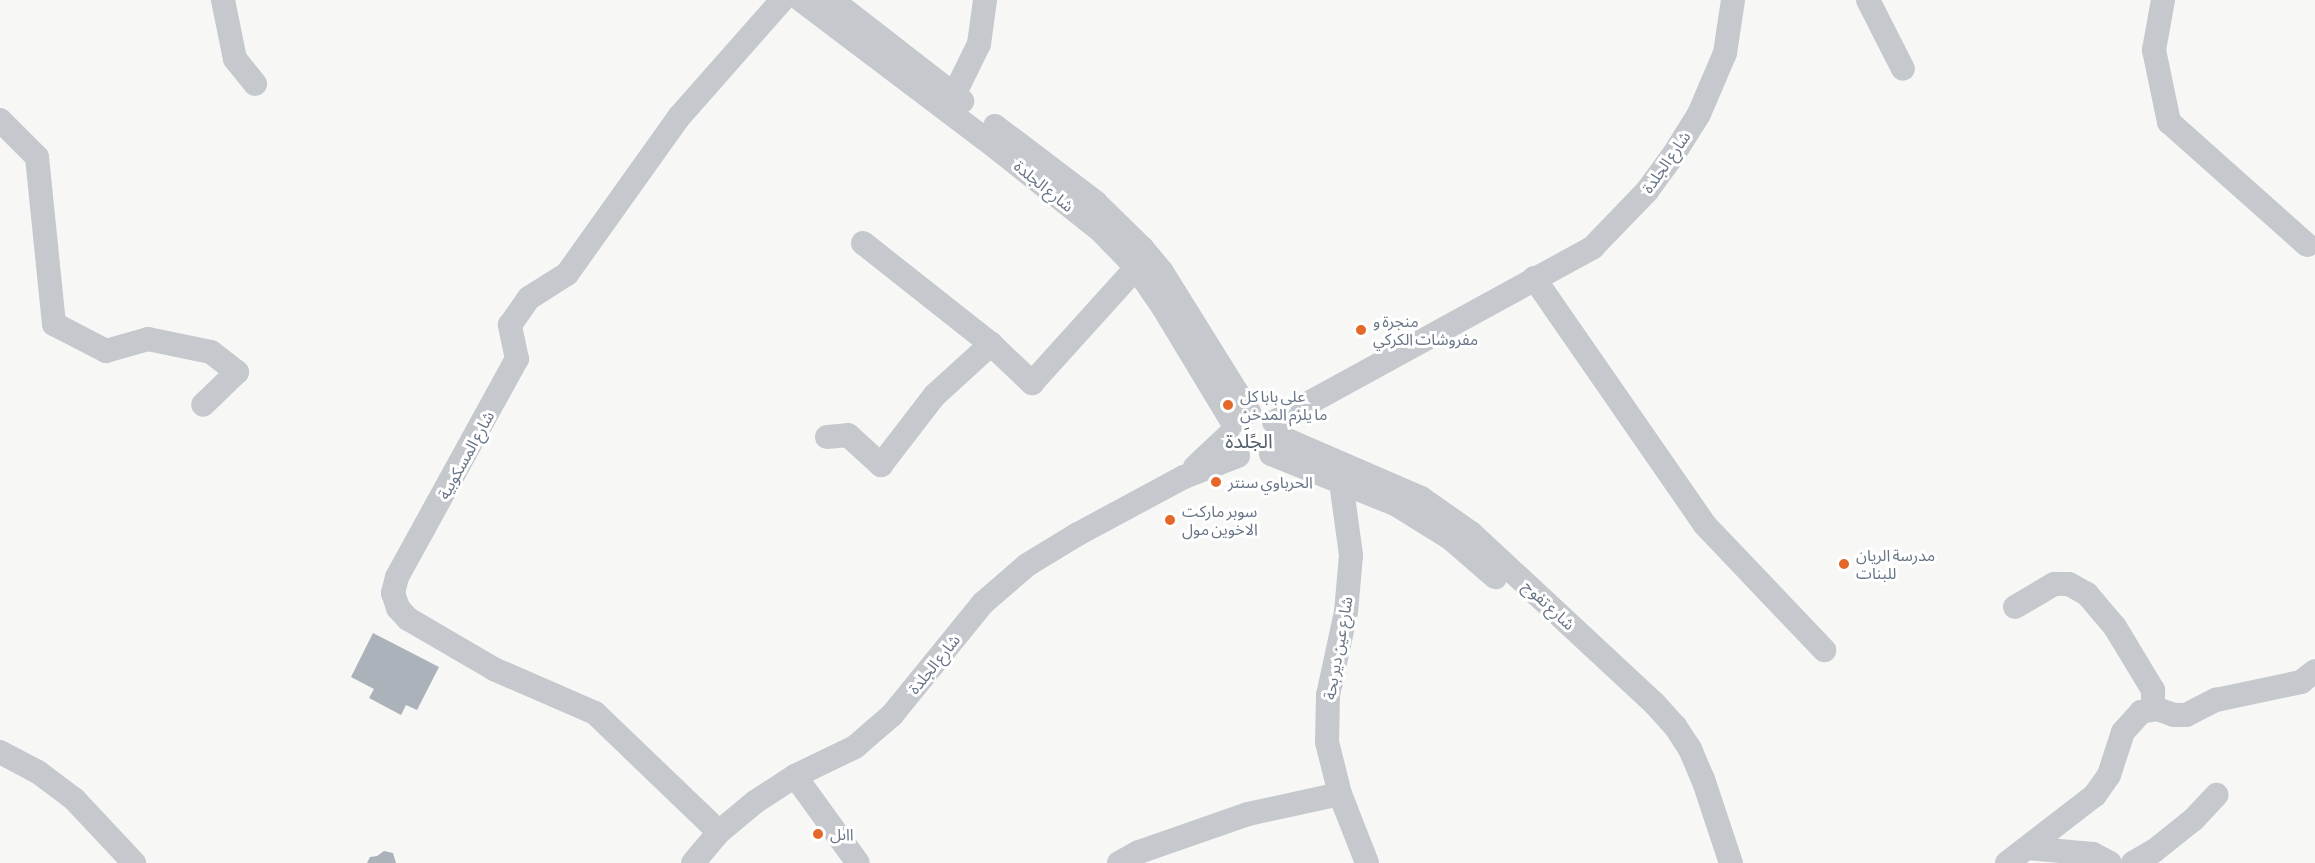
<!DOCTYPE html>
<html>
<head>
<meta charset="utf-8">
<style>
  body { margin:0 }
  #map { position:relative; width:2315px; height:863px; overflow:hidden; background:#f7f8f5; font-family:"Asap Condensed","Noto Sans Arabic",sans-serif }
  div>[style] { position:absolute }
  .building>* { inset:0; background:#abb2b9 }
  .minor>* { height:24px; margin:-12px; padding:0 12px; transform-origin:12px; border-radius:12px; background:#c5c8cc }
  .dots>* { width:16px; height:16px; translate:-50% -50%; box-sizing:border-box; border:3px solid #fff; border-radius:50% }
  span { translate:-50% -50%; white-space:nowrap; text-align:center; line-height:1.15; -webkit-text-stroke:6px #fff; paint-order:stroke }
  .street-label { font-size:16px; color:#677586 }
  .poi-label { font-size:16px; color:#677586 }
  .left { translate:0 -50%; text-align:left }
  .quarter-label { font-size:20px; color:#545f6b }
</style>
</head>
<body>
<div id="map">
  <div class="building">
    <div style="clip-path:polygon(373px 633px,439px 667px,417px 710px,406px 705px,401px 715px,369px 698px,374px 689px,351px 677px)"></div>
    <div style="clip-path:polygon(384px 851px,393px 853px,396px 863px,367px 863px,370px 857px,377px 856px)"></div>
  </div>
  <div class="minor">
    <div style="left:223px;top:0;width:60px;rotate:78.5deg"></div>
    <div style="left:235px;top:59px;width:32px;rotate:51deg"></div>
    <div style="left:801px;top:0;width:247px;rotate:37.1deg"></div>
    <div style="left:998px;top:149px;width:132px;rotate:38.5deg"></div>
    <div style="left:1101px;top:231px;width:47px;rotate:45.9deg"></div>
    <div style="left:1134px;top:265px;width:51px;rotate:55.4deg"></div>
    <div style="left:1163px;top:307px;width:135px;rotate:58.9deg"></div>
    <div style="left:832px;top:0;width:165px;rotate:37.8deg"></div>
    <div style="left:1868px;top:0;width:77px;rotate:63.1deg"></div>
    <div style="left:2163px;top:0;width:51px;rotate:100.2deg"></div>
    <div style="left:2154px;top:50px;width:74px;rotate:78.2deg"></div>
    <div style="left:2169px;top:122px;width:185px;rotate:41.7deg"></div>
    <div style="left:950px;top:111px;width:16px;rotate:-76deg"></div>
    <div style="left:954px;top:95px;width:57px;rotate:-63.9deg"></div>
    <div style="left:979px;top:44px;width:44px;rotate:-82.2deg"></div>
    <div style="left:0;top:120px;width:52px;rotate:45deg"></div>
    <div style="left:37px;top:157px;width:168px;rotate:84.2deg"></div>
    <div style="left:54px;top:324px;width:59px;rotate:27.4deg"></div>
    <div style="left:106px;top:351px;width:44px;rotate:-15.9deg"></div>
    <div style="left:148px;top:339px;width:64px;rotate:11.7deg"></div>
    <div style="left:211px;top:352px;width:33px;rotate:38deg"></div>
    <div style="left:237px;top:372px;width:47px;rotate:135.9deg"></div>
    <div style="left:995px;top:126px;width:126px;rotate:37.2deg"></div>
    <div style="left:1095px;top:202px;width:66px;rotate:44.4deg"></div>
    <div style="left:1142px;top:248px;width:31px;rotate:50deg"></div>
    <div style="left:1162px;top:272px;width:165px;rotate:58.1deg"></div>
    <div style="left:863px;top:243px;width:163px;rotate:38.3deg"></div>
    <div style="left:991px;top:344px;width:57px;rotate:43.6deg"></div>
    <div style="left:1032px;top:383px;width:155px;rotate:-47.9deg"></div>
    <div style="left:1534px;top:278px;width:300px;rotate:55.3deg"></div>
    <div style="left:1705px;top:525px;width:173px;rotate:46.4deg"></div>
    <div style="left:1274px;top:422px;width:364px;rotate:-28.7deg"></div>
    <div style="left:1593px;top:247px;width:78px;rotate:-46deg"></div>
    <div style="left:1647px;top:191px;width:46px;rotate:-53.9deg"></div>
    <div style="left:1674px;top:154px;width:47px;rotate:-58deg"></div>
    <div style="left:1699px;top:114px;width:66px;rotate:-66.9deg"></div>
    <div style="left:1725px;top:53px;width:54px;rotate:-81.4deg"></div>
    <div style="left:1278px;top:436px;width:156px;rotate:23.4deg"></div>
    <div style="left:1421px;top:498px;width:61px;rotate:35deg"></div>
    <div style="left:1471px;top:533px;width:250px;rotate:42.9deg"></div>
    <div style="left:1654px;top:703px;width:31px;rotate:48deg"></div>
    <div style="left:1675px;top:726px;width:27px;rotate:57deg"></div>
    <div style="left:1690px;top:749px;width:33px;rotate:67deg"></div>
    <div style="left:1703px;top:779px;width:89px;rotate:71.6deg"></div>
    <div style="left:827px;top:437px;width:21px;rotate:-5deg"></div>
    <div style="left:848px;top:435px;width:45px;rotate:42.3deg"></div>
    <div style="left:881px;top:465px;width:88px;rotate:-52.4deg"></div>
    <div style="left:935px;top:395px;width:76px;rotate:-42.3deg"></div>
    <div style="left:1271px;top:454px;width:136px;rotate:22deg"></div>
    <div style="left:1397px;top:505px;width:62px;rotate:31.9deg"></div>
    <div style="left:1450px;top:538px;width:60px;rotate:40.9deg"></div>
    <div style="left:1195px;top:467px;width:45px;rotate:-43.2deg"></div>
    <div style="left:1345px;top:469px;width:14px;rotate:107deg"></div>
    <div style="left:1341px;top:482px;width:74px;rotate:82.2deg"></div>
    <div style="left:1351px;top:555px;width:57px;rotate:95deg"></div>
    <div style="left:1346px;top:612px;width:85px;rotate:102.2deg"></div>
    <div style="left:1328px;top:695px;width:47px;rotate:91.2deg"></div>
    <div style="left:1327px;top:742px;width:54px;rotate:76deg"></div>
    <div style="left:1340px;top:794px;width:74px;rotate:68.6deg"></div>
    <div style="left:2015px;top:607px;width:45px;rotate:-30.5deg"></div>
    <div style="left:2054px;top:584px;width:15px"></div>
    <div style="left:2069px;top:584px;width:21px;rotate:29deg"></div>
    <div style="left:2087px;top:594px;width:43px;rotate:49.7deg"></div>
    <div style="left:2115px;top:627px;width:74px;rotate:58.9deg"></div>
    <div style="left:2153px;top:690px;width:19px;rotate:90deg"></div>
    <div style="left:0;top:752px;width:43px;rotate:27.8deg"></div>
    <div style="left:38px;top:772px;width:45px;rotate:36.9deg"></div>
    <div style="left:74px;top:799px;width:88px;rotate:46.8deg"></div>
    <div style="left:795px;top:776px;width:107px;rotate:54.1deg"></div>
    <div style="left:719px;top:832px;width:172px;rotate:-136.2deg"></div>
    <div style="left:595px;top:713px;width:110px;rotate:-156.5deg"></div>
    <div style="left:494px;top:669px;width:99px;rotate:-149.8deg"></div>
    <div style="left:408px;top:619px;width:15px;rotate:-132deg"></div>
    <div style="left:398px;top:608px;width:16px;rotate:-108deg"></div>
    <div style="left:393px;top:593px;width:16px;rotate:-76deg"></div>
    <div style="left:397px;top:577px;width:249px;rotate:-61.2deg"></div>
    <div style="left:517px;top:359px;width:35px;rotate:-102deg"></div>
    <div style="left:510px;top:325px;width:33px;rotate:-55deg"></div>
    <div style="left:529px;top:298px;width:45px;rotate:-32.3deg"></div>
    <div style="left:567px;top:274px;width:193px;rotate:-54.5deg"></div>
    <div style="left:679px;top:117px;width:156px;rotate:-48.6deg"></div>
    <div style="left:2027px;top:848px;width:66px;rotate:5.2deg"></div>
    <div style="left:2093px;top:854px;width:19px;rotate:28deg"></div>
    <div style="left:693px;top:863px;width:40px;rotate:-50deg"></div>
    <div style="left:719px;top:832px;width:47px;rotate:-39.8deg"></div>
    <div style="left:755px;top:802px;width:48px;rotate:-33deg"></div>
    <div style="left:795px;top:776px;width:67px;rotate:-25.8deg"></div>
    <div style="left:855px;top:747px;width:49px;rotate:-40.9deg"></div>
    <div style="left:892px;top:715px;width:144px;rotate:-50.9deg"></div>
    <div style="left:983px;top:603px;width:58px;rotate:-40.8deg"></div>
    <div style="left:1027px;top:565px;width:60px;rotate:-31.3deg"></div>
    <div style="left:1078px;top:534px;width:120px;rotate:-28.3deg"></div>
    <div style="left:1184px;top:477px;width:58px;rotate:-21.3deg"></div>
    <div style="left:1119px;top:863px;width:23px;rotate:-29deg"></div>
    <div style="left:1139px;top:852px;width:115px;rotate:-19.2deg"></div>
    <div style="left:1248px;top:814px;width:94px;rotate:-12.3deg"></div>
    <div style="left:2007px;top:863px;width:111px;rotate:-37.7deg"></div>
    <div style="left:2095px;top:795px;width:24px;rotate:-55deg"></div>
    <div style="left:2109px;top:775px;width:45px;rotate:-72deg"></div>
    <div style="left:2123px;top:732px;width:27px;rotate:-48deg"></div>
    <div style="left:2141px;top:712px;width:16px;rotate:-11deg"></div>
    <div style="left:2157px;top:709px;width:18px;rotate:19deg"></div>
    <div style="left:2174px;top:715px;width:12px"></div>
    <div style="left:2186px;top:715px;width:34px;rotate:-27deg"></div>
    <div style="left:2216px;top:700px;width:87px;rotate:-12deg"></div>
    <div style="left:2301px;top:682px;width:18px;rotate:-38deg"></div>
    <div style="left:2133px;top:863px;width:24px;rotate:-30deg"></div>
    <div style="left:2154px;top:851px;width:51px;rotate:-38.7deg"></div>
    <div style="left:2194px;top:819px;width:33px;rotate:-47deg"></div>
  </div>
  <div class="dots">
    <div style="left:1361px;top:330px;background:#e46829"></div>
    <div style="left:1228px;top:405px;background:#e46829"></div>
    <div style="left:1216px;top:482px;background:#e46829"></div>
    <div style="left:1170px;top:520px;background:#e46829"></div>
    <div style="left:1844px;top:564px;background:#e46829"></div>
    <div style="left:818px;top:834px;background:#e46829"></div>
  </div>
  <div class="street-label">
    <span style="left:1666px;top:162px;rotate:-55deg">شارع الجلدة</span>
    <span style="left:1044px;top:186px;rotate:39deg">شارع الجلدة</span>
    <span style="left:466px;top:455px;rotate:-61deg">شارع المسكوبية</span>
    <span style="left:1549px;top:605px;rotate:43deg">شارع تفوح</span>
    <span style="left:1338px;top:648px;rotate:-80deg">شارع عين دير بحة</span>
    <span style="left:934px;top:664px;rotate:-51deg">شارع الجلدة</span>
  </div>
  <div class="poi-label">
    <span class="left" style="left:1373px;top:330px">منجرة و<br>مفروشات الكركي</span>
    <span class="left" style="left:1240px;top:405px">علي بابا كل<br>ما يلزم المدخن</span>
    <span class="left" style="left:1228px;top:482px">الحرباوي سنتر</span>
    <span class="left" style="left:1182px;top:520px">سوبر ماركت<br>الاخوين مول</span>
    <span class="left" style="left:1856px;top:564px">مدرسة الريان<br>للبنات</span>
    <span class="left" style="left:830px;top:834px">ااىل</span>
  </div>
  <div class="quarter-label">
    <span style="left:1249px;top:440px">الجًلَدة</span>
  </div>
</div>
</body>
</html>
